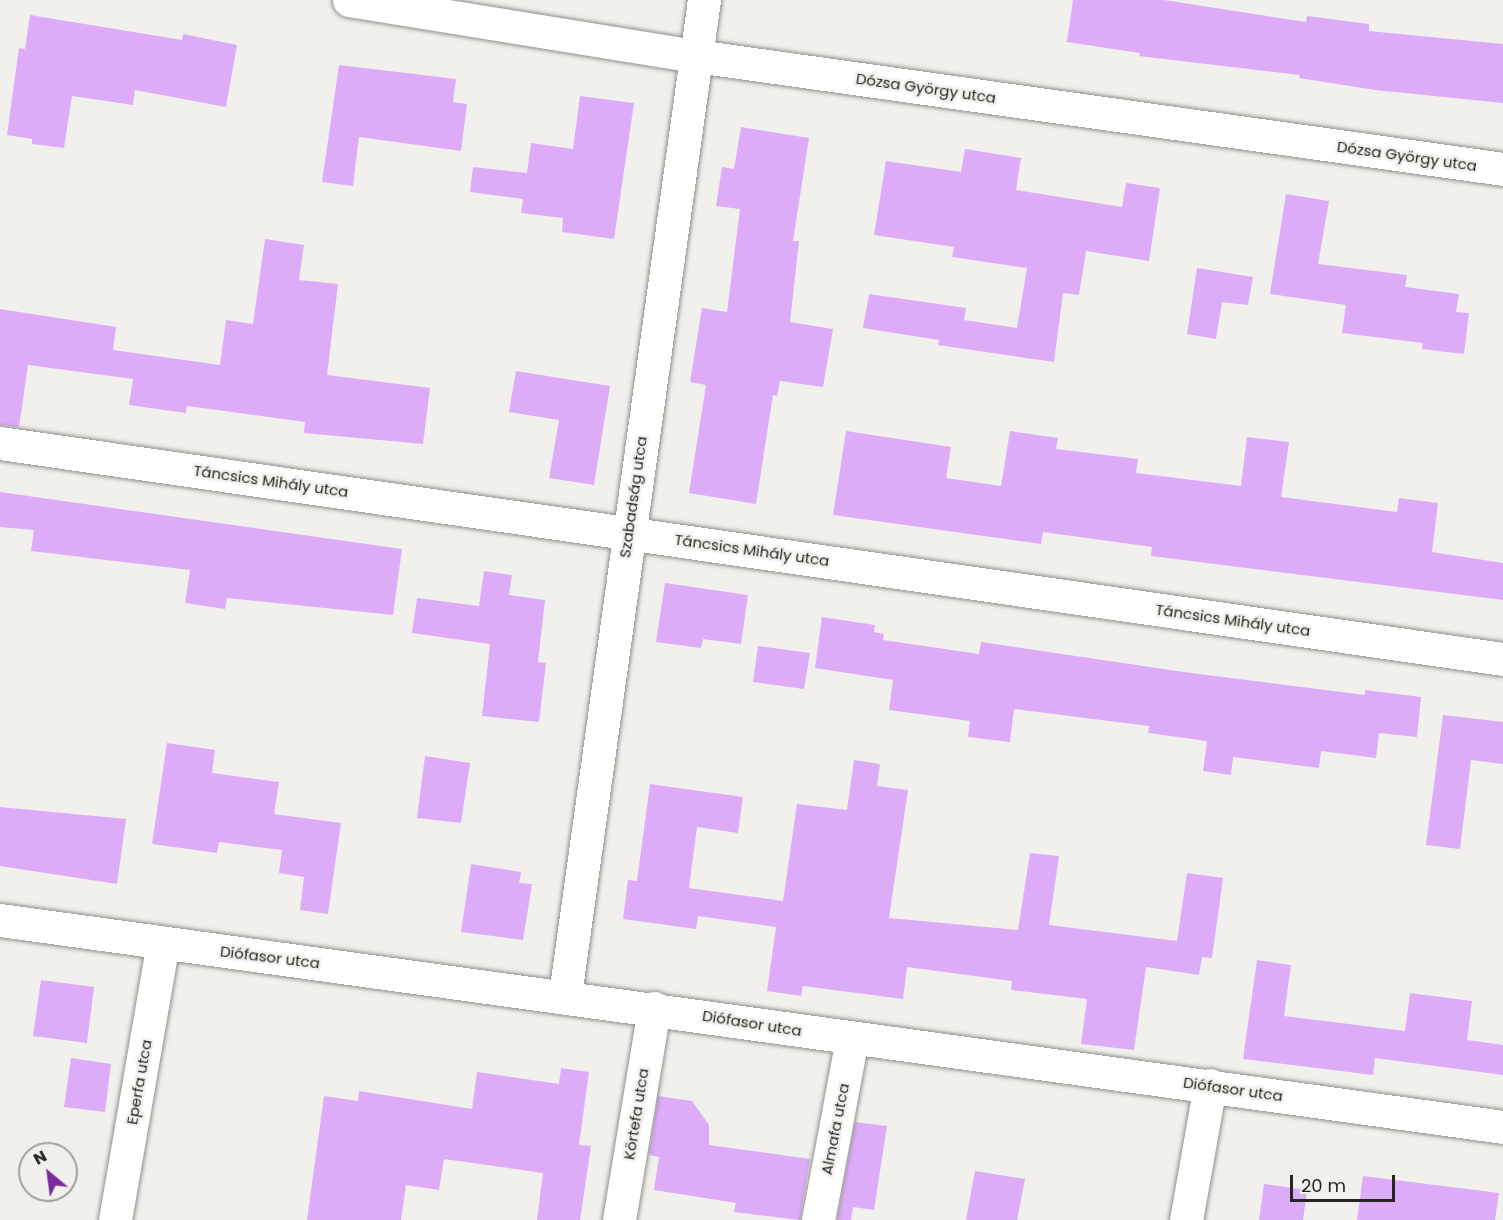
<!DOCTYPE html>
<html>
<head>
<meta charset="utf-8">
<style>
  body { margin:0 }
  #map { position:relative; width:1503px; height:1220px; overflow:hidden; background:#f2f0ec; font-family:Poppins,sans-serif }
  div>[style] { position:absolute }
  .building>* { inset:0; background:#ddacf9 }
  .roads { filter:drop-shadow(0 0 2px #918f8b) drop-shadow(0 0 2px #918f8b) }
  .street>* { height:33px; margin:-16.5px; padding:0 16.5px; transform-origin:16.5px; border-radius:16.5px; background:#fff }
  span { translate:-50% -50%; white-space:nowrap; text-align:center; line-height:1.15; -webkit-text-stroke:5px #f2f0ec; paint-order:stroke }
  .street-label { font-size:15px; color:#262524 }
  .north { position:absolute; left:18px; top:1142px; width:60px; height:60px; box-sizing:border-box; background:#f2f0ec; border:2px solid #a09f9c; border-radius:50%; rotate:331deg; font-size:16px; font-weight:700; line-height:24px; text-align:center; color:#262524 }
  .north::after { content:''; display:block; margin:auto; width:21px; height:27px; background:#782b9c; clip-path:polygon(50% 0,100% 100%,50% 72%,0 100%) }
  .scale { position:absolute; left:1290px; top:1175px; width:105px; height:27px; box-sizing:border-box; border:3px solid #262524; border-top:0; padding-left:8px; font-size:18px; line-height:21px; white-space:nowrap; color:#262524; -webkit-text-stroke:4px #f2f0ec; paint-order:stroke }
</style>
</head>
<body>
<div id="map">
  <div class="building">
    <div style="clip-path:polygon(1073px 0,1164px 0,1306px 22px,1307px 16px,1369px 24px,1369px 31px,1503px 44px,1503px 103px,1375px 90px,1299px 78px,1300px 75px,1139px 56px,1140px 53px,1067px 42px)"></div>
    <div style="clip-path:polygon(30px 15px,182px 40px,183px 34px,237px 45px,226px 107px,135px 90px,133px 105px,72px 96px,64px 148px,32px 144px,32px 139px,7px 135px,19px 48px,25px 49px)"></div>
    <div style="clip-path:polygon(339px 65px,456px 79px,453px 102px,467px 104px,461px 151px,359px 137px,353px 186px,322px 182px)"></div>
    <div style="clip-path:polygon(580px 96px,634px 103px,614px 239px,562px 232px,563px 218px,521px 213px,523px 199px,470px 192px,473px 167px,527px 173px,531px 143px,573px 149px)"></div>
    <div style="clip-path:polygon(741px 127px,809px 138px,793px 241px,799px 241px,790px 322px,833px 329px,823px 387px,780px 381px,777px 396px,773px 395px,756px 504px,689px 493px,706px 385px,690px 382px,702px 308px,727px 312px,740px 209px,716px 206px,722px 167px,734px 169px)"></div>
    <div style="clip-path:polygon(965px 149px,1021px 158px,1016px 190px,1122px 207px,1126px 183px,1160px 188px,1149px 261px,1086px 251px,1079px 295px,1063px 293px,1054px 362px,938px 345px,939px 340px,863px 328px,869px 294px,966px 308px,964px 320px,1017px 328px,1027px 268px,952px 257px,954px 247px,874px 235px,886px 161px,961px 172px)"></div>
    <div style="clip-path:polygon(1286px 194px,1329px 201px,1318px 264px,1407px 275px,1405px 287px,1459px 294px,1456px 312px,1469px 313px,1464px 354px,1422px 349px,1423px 343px,1342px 333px,1346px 305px,1270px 294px)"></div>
    <div style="clip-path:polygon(265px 239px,304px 245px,299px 280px,338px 284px,327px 375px,430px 388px,423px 444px,304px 433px,305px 422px,187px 406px,186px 413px,129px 405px,133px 379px,28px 365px,19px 427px,0 425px,0 309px,116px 327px,113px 350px,220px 365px,226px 320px,253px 324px)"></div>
    <div style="clip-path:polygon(1197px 268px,1253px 277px,1248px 305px,1222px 302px,1216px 339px,1187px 334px)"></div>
    <div style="clip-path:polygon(516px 371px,610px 386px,594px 485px,549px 478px,559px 420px,509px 412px)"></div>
    <div style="clip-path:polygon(846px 431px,951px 447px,946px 478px,1001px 486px,1010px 431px,1058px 438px,1056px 449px,1138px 459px,1136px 473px,1241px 486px,1247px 437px,1289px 442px,1281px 497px,1397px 512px,1399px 498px,1438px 503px,1432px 552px,1503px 563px,1503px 600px,1151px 556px,1152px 547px,1043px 532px,1041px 544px,833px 515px)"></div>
    <div style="clip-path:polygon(0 492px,402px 549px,393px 615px,227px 598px,225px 609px,185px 603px,190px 570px,31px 551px,34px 530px,0 527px)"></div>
    <div style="clip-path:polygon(484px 571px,512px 575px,509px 595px,545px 600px,538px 662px,546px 663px,539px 722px,482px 716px,490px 644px,412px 633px,417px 598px,479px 606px)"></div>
    <div style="clip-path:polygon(665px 583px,748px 595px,741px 644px,703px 639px,701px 648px,656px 642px)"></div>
    <div style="clip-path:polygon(822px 617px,875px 625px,874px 632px,884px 634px,883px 640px,979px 654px,981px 642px,1184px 672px,1365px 695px,1365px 690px,1421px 697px,1417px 737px,1379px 733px,1376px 758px,1321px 751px,1319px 768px,1233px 757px,1231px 775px,1203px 771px,1207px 741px,1148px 733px,1149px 726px,1014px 709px,1010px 742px,968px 737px,970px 721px,889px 710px,893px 680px,815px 668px)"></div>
    <div style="clip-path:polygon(758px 646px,810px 653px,804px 689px,753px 682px)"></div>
    <div style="clip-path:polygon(1443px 715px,1503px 722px,1503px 764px,1471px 760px,1460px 849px,1426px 845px)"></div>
    <div style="clip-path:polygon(167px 743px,215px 750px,212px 773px,279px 782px,274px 814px,341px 823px,328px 914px,300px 910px,304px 877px,279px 873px,282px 850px,219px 842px,217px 853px,152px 844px)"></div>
    <div style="clip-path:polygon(425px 756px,470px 763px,461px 823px,417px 818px)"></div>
    <div style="clip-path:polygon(854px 760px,880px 764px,877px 786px,908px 790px,889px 918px,1018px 930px,1030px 853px,1059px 856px,1049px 925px,1177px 941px,1187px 873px,1223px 878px,1212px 958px,1202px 957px,1199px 975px,1146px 967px,1134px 1050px,1081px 1044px,1087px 999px,1011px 990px,1012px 981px,907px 967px,903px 999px,803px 986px,801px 996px,767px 991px,776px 927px,698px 916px,696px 929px,623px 919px,628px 880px,637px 881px,650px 784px,743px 797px,738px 833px,697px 827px,689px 888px,783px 901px,797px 804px,847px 810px)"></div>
    <div style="clip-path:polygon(0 807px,126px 819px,117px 884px,0 866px)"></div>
    <div style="clip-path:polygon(471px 864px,521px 872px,519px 883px,532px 884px,523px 940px,461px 932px)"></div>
    <div style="clip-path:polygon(1257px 960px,1291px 965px,1284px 1016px,1405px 1031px,1410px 993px,1472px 1001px,1467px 1040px,1503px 1045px,1503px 1075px,1375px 1058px,1373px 1075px,1243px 1059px)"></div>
    <div style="clip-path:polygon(41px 980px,94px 987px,87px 1043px,33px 1036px)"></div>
    <div style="clip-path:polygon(71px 1058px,111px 1064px,105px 1112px,64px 1107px)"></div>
    <div style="clip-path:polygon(561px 1068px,589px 1072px,579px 1145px,591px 1146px,580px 1220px,537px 1220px,543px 1173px,444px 1159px,439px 1190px,406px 1185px,401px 1220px,307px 1220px,324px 1096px,358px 1101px,359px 1091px,472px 1109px,477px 1072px,559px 1084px)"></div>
    <div style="clip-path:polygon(658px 1096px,692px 1101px,709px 1125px,709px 1145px,810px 1159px,800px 1220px,734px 1212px,736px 1203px,654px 1190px,659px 1157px,649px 1155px)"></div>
    <div style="clip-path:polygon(855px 1122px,887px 1126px,874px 1210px,853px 1207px,851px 1220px,837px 1220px)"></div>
    <div style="clip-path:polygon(975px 1171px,1025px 1179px,1017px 1220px,966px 1220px)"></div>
    <div style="clip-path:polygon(1363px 1176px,1499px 1193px,1495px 1220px,1357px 1220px)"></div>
    <div style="clip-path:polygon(1264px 1184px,1307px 1190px,1303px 1220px,1259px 1220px)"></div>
  </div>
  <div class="roads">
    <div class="street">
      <div style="left:349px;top:0;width:351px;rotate:9.2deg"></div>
      <div style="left:696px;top:56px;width:815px;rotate:7.97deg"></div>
      <div style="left:0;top:443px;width:1518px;rotate:8.18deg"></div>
      <div style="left:0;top:920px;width:1517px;rotate:7.84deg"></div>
      <div style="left:565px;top:995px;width:1005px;rotate:-82.05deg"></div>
      <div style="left:115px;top:1220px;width:281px;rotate:-80.2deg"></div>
      <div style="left:619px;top:1220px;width:215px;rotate:-80.6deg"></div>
      <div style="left:818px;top:1220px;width:185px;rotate:-79.4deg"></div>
      <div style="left:1186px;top:1220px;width:137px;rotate:-79.9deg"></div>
    </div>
  </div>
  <div class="street-label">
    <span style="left:926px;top:88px;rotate:8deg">Dózsa György utca</span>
    <span style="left:1407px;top:156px;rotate:8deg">Dózsa György utca</span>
    <span style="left:271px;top:481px;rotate:8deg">Táncsics Mihály utca</span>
    <span style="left:633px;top:497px;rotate:-82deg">Szabadság utca</span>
    <span style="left:752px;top:550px;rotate:8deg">Táncsics Mihály utca</span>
    <span style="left:1233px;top:620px;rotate:8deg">Táncsics Mihály utca</span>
    <span style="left:270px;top:957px;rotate:7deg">Diófasor utca</span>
    <span style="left:752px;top:1023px;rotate:9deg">Diófasor utca</span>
    <span style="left:139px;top:1082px;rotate:-80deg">Eperfa utca</span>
    <span style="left:1233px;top:1089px;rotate:8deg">Diófasor utca</span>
    <span style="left:636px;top:1114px;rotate:-81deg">Körtefa utca</span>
    <span style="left:835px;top:1129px;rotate:-79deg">Almafa utca</span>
  </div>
  <div class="north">N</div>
  <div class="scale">20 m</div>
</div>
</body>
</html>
